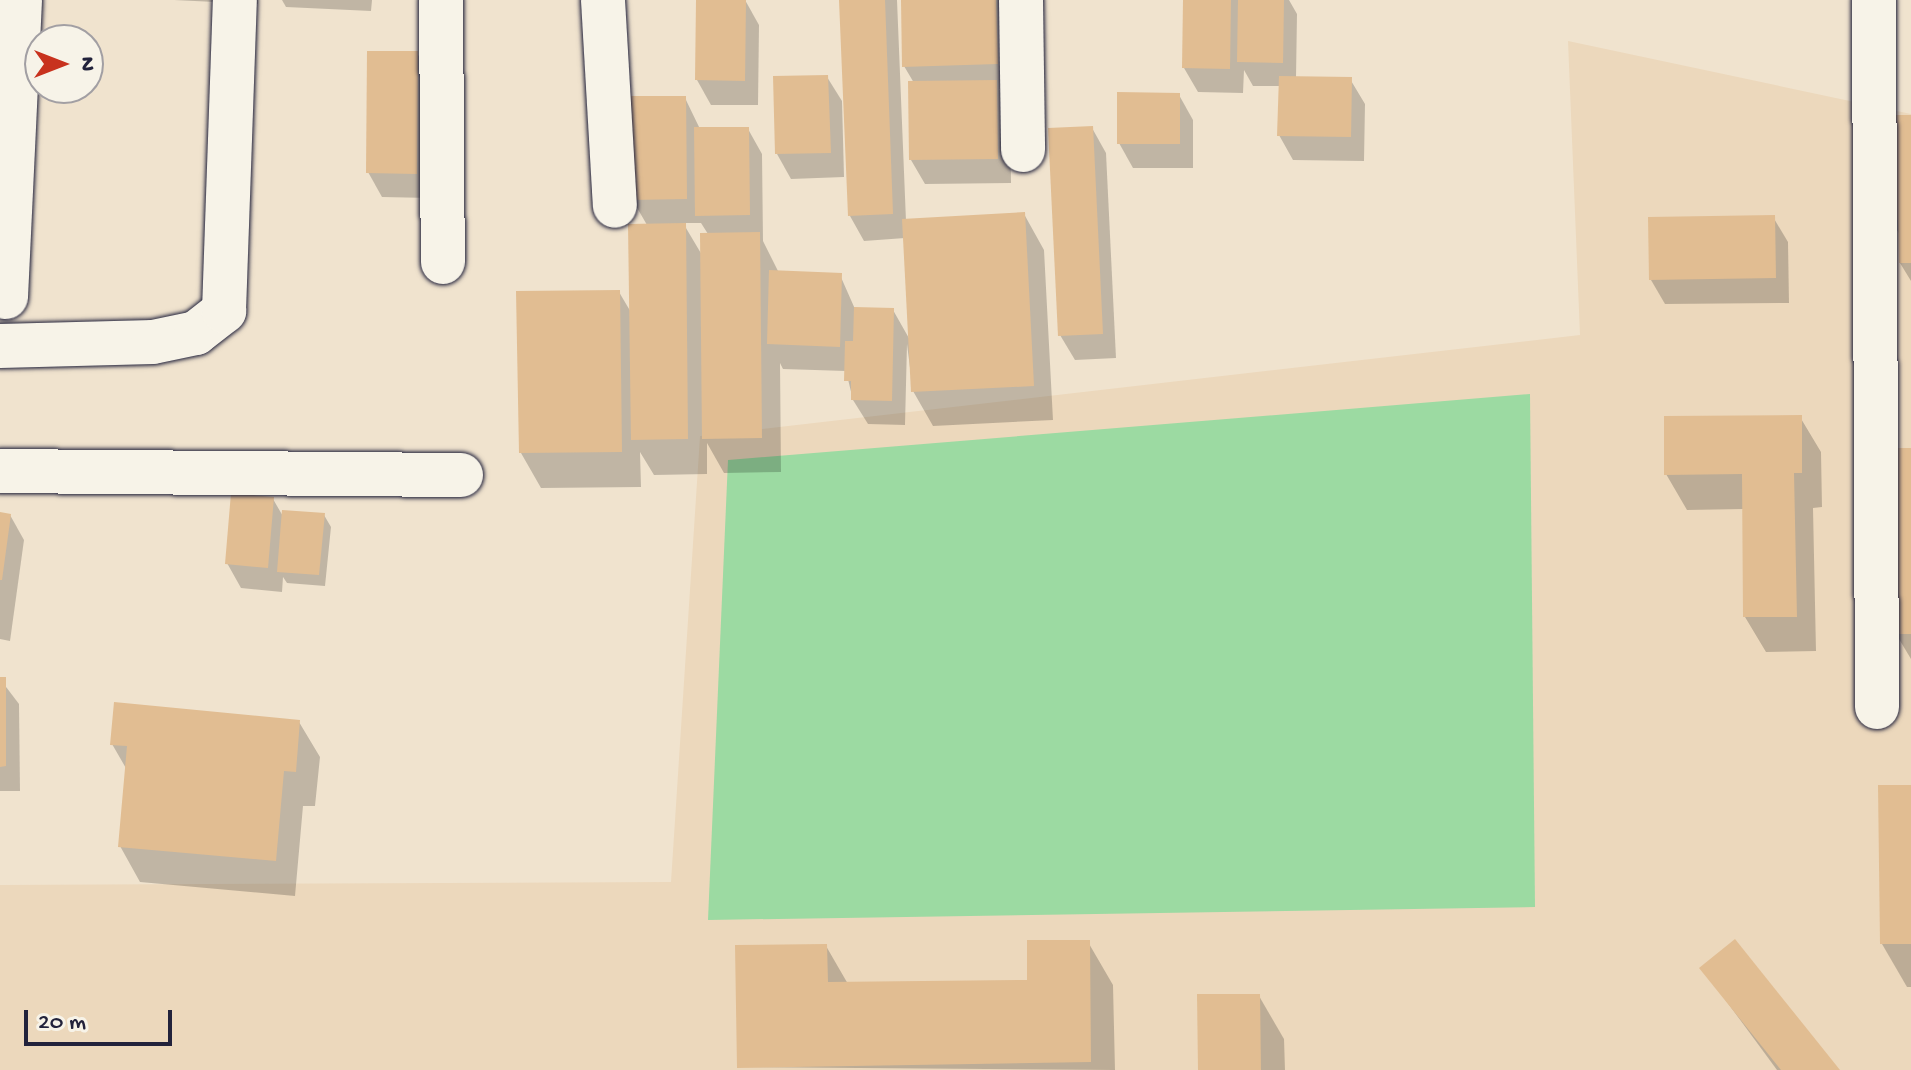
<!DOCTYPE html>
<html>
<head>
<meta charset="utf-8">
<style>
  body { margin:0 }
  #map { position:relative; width:1911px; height:1070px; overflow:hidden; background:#f0e3ce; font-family:"Gochi Hand",sans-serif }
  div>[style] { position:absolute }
  .built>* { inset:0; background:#ecd8bc }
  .green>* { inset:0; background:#9cdaa2 }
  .shadow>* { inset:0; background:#0003 }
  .building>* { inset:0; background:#e1bd92 }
  .roads { filter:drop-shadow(0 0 2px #22223b) drop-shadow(0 0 2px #22223b) }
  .minor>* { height:44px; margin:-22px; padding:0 22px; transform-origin:22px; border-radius:22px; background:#f7f3e8 }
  span { translate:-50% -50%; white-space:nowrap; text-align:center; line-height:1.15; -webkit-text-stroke:6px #f7f3e8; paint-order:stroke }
  .north { position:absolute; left:24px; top:24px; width:80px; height:80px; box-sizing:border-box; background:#f7f3e8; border:2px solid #a29fa3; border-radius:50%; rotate:90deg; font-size:22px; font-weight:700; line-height:32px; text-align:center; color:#22223b }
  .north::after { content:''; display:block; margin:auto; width:28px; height:36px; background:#c8321e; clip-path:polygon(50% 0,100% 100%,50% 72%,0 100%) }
  .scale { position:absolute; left:24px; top:1010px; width:148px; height:36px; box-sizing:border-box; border:4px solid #22223b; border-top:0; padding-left:10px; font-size:24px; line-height:28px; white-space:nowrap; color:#22223b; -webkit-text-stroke:6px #f7f3e8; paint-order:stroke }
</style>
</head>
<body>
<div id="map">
  <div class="built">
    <div style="clip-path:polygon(1568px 41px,1911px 114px,1911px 1070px,0 1070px,0 885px,671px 882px,700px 436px,1580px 335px)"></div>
  </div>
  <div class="green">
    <div style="clip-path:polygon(1530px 394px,1535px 907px,708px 920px,728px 460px)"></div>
  </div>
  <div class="shadow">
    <div style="clip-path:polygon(174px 0,258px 0,258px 4px)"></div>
    <div style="clip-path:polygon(282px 0,372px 0,371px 11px,286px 7px)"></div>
    <div style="clip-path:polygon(698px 0,745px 0,759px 25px,758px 105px,711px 105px,697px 80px)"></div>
    <div style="clip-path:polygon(evenodd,841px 0,897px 0,906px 221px,1024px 214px,1044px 250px,1053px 420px,933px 426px,913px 391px,907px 344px,905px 425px,868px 424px,853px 400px,846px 371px,783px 369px,780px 363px,781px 472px,724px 473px,707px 443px,707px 474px,654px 475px,640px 452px,641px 487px,541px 488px,521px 453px,619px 292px,632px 314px,647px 225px,632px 199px,685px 98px,700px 129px,748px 129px,762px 154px,763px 241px,779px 273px,840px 275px,855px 309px,893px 310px,910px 340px,905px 238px,864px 241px,850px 216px,841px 0,683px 223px,701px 223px,708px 234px,702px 255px,683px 223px)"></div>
    <div style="clip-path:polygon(903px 0,1007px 0,1011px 88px,999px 89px,1010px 107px,1011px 183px,925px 184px,911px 160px,914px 83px,904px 66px)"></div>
    <div style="clip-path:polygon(1185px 0,1289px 0,1297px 14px,1296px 78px,1350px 79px,1365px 104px,1364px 161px,1293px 160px,1279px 135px,1280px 86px,1253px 86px,1244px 70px,1243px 93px,1198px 92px,1184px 68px)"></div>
    <div style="clip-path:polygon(417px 53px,431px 78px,430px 198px,382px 197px,368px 172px)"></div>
    <div style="clip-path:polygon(827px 77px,842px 101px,844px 177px,791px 179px,777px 154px)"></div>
    <div style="clip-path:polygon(1179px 95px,1193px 120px,1193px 168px,1133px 168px,1119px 143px)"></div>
    <div style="clip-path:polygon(1911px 117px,1911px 281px,1900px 263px,1900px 235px,1891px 220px)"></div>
    <div style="clip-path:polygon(1092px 128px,1106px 153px,1116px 358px,1075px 360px,1060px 335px)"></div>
    <div style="clip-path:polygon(1773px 217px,1788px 242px,1789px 303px,1665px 304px,1651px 280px)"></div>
    <div style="clip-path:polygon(1800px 417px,1821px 452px,1822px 507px,1813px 508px,1816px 651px,1766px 652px,1745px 617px,1744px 509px,1687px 510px,1666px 474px)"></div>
    <div style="clip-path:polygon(1911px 450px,1911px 659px,1896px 634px)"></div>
    <div style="clip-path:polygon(273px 499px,284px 518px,324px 515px,331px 527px,325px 586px,287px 583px,283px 577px,282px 592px,241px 588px,227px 563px)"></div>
    <div style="clip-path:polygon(0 514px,10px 515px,24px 540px,10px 641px,0 639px)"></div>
    <div style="clip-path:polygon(0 679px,19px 704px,20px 791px,0 791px)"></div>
    <div style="clip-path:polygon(299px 722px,320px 757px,315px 806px,303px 806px,295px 896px,140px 882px,120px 846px,127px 770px,112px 744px)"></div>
    <div style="clip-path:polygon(1911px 787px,1911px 987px,1907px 987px,1882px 944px)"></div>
    <div style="clip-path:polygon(1088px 942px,1113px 985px,1115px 1070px,738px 1067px,826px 946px,848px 984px,1029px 982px)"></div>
    <div style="clip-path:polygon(1702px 968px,1837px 1070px,1777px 1070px)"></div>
    <div style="clip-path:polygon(1259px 996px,1284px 1039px,1285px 1070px,1200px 1070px)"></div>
  </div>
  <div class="building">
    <div style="clip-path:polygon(696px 0,746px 0,745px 81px,695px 80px)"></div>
    <div style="clip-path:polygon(839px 0,885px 0,893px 214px,848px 216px)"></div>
    <div style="clip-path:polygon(901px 0,996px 0,998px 64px,902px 67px)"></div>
    <div style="clip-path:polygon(1183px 0,1231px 0,1230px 69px,1182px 68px)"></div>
    <div style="clip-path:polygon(1238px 0,1284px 0,1283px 63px,1237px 62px)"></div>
    <div style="clip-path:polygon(367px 51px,418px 51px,417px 174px,366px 173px)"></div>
    <div style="clip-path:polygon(828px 75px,831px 153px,775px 154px,773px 76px)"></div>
    <div style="clip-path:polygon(1279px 76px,1352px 77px,1351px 137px,1277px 136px)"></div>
    <div style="clip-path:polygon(997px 80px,998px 159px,909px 160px,908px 81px)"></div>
    <div style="clip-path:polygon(1117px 92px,1180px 93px,1180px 144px,1117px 144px)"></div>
    <div style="clip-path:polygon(628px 96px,686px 96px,687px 199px,630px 200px)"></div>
    <div style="clip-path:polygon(1896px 115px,1911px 115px,1911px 263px,1899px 263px,1898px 220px,1889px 220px,1889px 187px,1897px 187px)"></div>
    <div style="clip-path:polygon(1093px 126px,1103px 334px,1058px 336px,1048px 128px)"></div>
    <div style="clip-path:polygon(694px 127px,749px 127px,750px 215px,695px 216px)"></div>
    <div style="clip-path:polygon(1025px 212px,1034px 386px,911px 392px,902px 219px)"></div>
    <div style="clip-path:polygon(1775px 215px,1776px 278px,1649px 280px,1648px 217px)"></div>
    <div style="clip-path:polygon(686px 223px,688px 439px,631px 440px,628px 224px)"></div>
    <div style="clip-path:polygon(760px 232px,762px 438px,702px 439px,700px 233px)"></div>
    <div style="clip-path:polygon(769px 270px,842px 273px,840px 347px,767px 344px)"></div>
    <div style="clip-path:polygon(620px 290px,622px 452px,519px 453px,516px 291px)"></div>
    <div style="clip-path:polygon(854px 307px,894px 308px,892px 401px,851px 400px,851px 381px,844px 381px,845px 341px,853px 341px)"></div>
    <div style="clip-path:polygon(1802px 415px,1802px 473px,1794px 473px,1797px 617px,1743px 617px,1742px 474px,1664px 475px,1664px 416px)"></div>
    <div style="clip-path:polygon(1891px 448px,1911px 448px,1911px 634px,1894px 634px)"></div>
    <div style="clip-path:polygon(231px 493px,274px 497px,268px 568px,225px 564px)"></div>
    <div style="clip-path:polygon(282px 510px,325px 513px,319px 575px,277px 572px)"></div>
    <div style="clip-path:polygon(0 512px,11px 514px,2px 580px,0 580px)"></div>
    <div style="clip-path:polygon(0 677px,6px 677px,6px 766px,0 767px)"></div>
    <div style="clip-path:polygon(114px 702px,300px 720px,296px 772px,284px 771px,276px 861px,118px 847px,127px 746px,110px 745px)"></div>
    <div style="clip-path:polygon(1878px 785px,1911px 785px,1911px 944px,1880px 944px)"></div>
    <div style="clip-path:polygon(1735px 939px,1840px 1070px,1781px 1070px,1699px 968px)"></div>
    <div style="clip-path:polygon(1027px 940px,1090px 940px,1091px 1062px,737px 1068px,735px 945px,827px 944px,828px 982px,1027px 980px)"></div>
    <div style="clip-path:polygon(1197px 994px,1260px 994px,1261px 1070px,1198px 1070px)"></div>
  </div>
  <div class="roads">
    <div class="minor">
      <div style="left:441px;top:0;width:262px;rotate:89.6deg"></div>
      <div style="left:603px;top:0;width:206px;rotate:86.7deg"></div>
      <div style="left:1021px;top:0;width:150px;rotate:89.2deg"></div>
      <div style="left:1874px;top:0;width:707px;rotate:89.76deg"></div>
      <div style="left:6px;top:297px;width:297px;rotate:-87.3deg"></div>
      <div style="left:0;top:346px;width:153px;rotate:-1.5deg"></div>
      <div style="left:153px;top:342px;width:44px;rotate:-11.8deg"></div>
      <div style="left:196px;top:333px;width:36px;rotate:-38deg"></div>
      <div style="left:224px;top:311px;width:311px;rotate:-88deg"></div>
      <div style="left:0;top:471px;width:461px;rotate:0.5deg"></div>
    </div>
  </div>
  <div class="north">N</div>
  <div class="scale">20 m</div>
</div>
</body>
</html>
